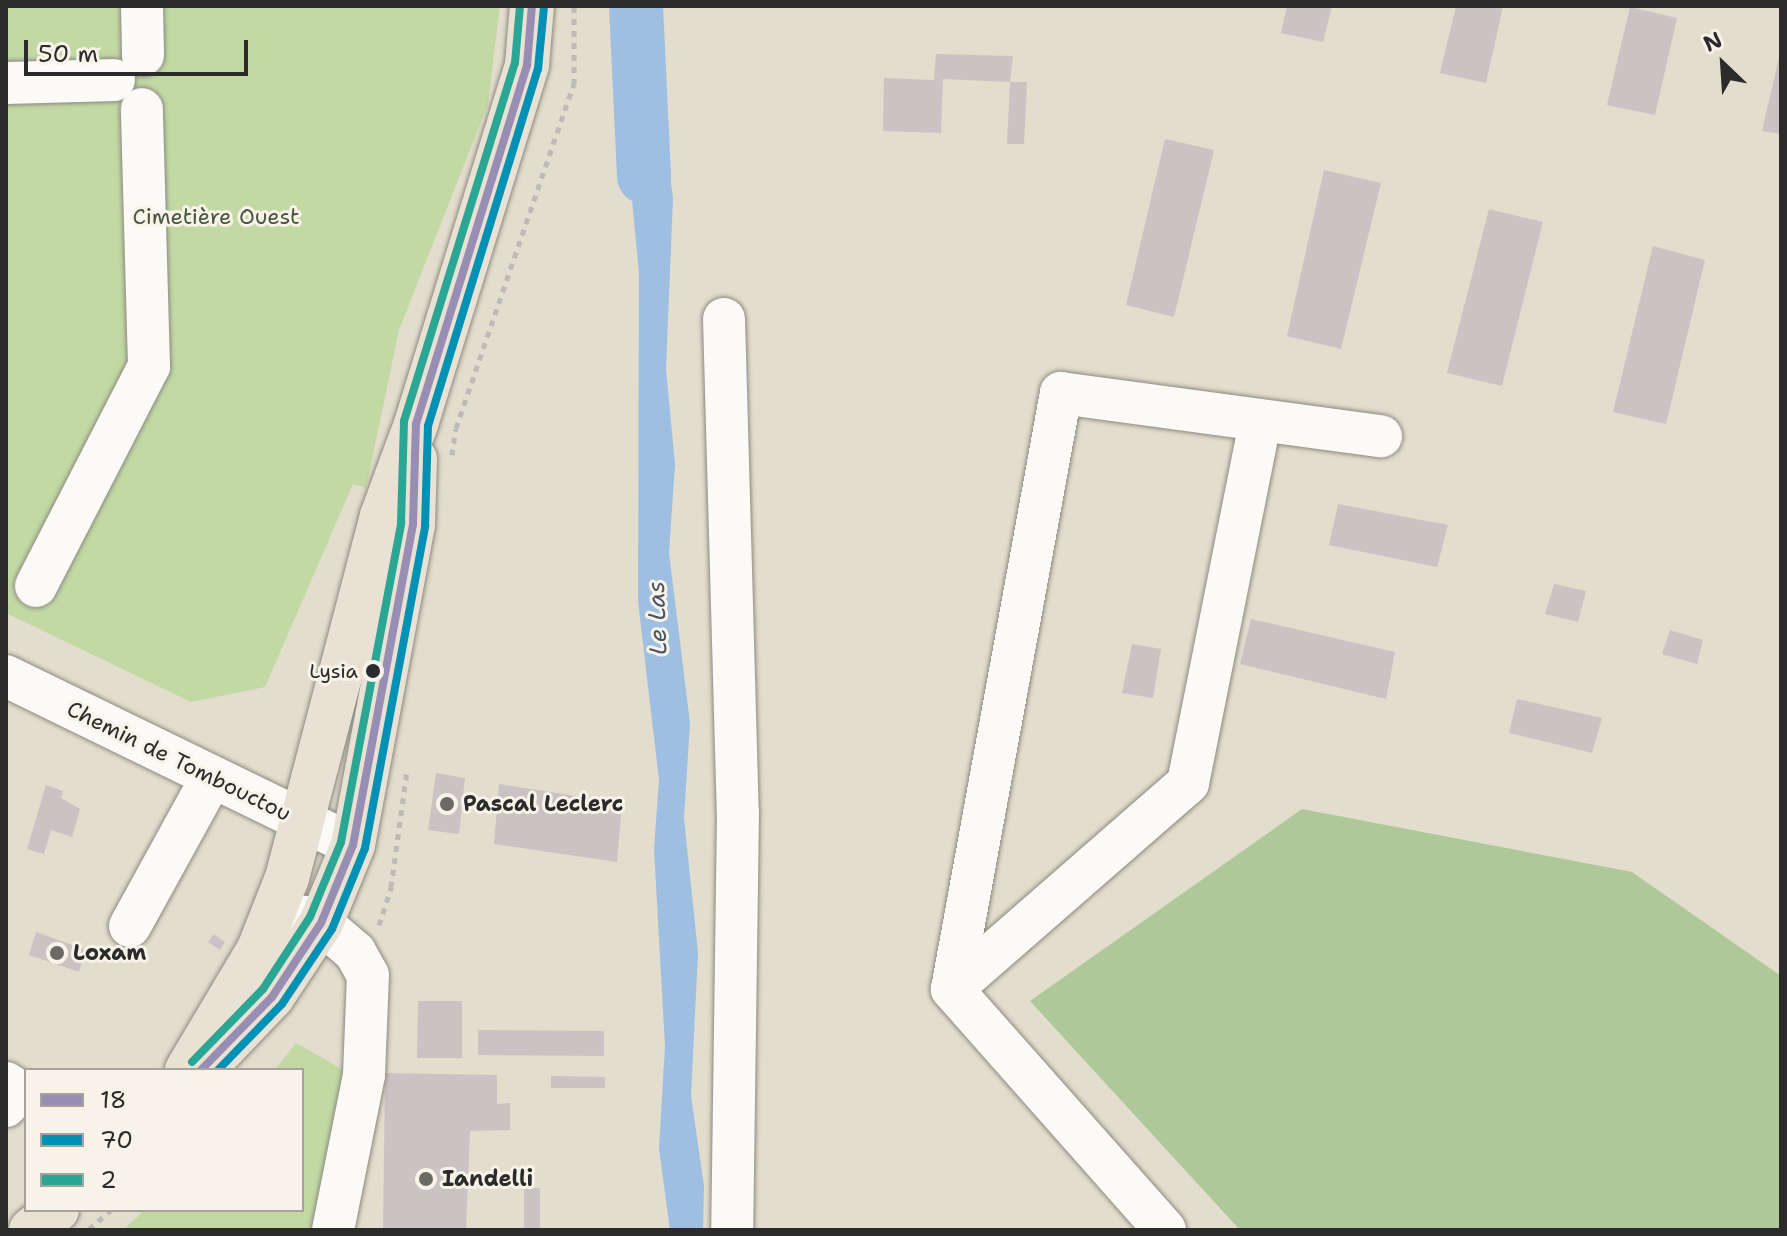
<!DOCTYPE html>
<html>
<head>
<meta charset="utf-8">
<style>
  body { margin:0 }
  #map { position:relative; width:1787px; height:1236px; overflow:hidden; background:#e2ddcc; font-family:"Shantell Sans",sans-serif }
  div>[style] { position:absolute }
  .green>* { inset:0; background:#c2d9a4 }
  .forest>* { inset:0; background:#afc89a }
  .water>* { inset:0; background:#9ebee2 }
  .river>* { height:54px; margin:-27px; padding:0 27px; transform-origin:27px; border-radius:27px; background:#9ebee2 }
  .building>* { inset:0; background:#cac3c3 }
  .path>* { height:5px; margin-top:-2.5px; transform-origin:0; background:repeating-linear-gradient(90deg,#bcbbb8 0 6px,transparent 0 12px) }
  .roads { filter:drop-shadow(0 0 2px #8c8a81) drop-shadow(0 0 2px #8c8a81) }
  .minor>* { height:42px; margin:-21px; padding:0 21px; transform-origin:21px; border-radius:21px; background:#fbfaf7 }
  .major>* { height:44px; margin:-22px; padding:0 22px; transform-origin:22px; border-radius:22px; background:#eae1d5 }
  .bus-1>* { height:8px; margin:-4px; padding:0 4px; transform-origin:4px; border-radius:4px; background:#988db3 }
  .bus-2>* { height:8px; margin:-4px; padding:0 4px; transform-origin:4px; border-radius:4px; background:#0091b5 }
  .bus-3>* { height:8px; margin:-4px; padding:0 4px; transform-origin:4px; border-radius:4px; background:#2aa695 }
  .dots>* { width:22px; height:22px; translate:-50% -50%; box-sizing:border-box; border:4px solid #f7f3e8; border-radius:50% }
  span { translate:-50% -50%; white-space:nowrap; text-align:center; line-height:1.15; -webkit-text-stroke:6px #f7f3e8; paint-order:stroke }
  .bus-label { font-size:20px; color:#2b2b2b }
  .right { translate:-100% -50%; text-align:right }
  .park-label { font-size:22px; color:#4a5641 }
  .street-label { font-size:22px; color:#2b2b2b }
  .poi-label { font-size:22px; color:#2b2b2b; font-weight:700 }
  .left { translate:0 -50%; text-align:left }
  .water-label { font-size:24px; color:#455365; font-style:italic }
  .frame { position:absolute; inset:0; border:8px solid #2b2b2b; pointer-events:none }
  .legend { position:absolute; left:24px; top:1068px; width:280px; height:144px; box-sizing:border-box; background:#f7f3e8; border:2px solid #a5a39c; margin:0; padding:10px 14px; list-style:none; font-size:24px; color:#2b2b2b }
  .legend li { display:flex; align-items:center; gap:16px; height:40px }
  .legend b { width:40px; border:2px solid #a5a39c }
  .north { position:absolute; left:1683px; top:24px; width:80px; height:80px; -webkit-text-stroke:6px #f7f3e8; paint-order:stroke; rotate:335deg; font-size:22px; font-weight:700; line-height:32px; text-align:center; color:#2b2b2b }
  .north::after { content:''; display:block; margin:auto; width:28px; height:36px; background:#2b2b2b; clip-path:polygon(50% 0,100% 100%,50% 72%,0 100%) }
  .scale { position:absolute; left:24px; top:40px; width:224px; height:36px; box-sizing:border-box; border:4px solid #2b2b2b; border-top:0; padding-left:10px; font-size:24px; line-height:28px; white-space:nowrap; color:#2b2b2b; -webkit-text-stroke:6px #f7f3e8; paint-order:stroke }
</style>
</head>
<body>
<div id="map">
  <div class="green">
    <div style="clip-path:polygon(6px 6px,500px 6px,488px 104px,399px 330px,366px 488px,353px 484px,265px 687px,191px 702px,6px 613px)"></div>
    <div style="clip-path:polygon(296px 1043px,349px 1073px,325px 1230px,123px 1230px,145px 1210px,302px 1210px,302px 1070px,275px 1070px)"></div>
  </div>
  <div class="forest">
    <div style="clip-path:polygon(1302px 809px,1632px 872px,1781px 976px,1781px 1230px,1240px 1230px,1030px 1001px)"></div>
  </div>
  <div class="water">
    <div style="clip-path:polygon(616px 6px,645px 6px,650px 71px,619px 74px)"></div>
    <div style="clip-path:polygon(659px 100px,673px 198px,666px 369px,675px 465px,669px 553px,690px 723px,684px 818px,698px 953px,691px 1096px,704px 1186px,703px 1230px,670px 1230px,659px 1149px,665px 1046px,654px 849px,659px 780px,638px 601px,639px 274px,623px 103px)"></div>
  </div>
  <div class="river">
    <div style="left:636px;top:6px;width:171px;rotate:87.3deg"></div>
  </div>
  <div class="building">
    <div style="clip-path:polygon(1287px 6px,1332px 6px,1323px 42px,1281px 33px)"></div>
    <div style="clip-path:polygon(1456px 6px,1503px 6px,1486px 83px,1440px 73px)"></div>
    <div style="clip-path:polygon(1630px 7px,1677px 18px,1655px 115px,1607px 105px)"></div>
    <div style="clip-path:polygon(1780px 53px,1781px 53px,1781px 134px,1762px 131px)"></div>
    <div style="clip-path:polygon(936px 54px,1013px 56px,1010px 82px,943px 79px,941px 133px,883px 131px,884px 78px,934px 80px)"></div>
    <div style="clip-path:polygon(1010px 82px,1027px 82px,1024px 144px,1007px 144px)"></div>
    <div style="clip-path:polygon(1165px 139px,1214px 150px,1174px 317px,1126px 305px)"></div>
    <div style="clip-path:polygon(1324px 170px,1381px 183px,1341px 349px,1287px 336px)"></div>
    <div style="clip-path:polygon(1489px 209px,1543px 222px,1502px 386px,1447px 373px)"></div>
    <div style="clip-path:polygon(1653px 246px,1705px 260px,1666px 424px,1613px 412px)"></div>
    <div style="clip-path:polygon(1338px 504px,1448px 525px,1437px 567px,1329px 545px)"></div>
    <div style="clip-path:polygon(1554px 584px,1586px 591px,1578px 622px,1545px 614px)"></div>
    <div style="clip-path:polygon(1251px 619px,1395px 652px,1386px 699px,1240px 664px)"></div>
    <div style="clip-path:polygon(1670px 630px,1703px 640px,1697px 664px,1662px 654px)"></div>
    <div style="clip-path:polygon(1132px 644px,1161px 649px,1153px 698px,1122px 693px)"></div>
    <div style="clip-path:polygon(1517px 699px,1602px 718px,1592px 753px,1509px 733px)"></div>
    <div style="clip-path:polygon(436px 773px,465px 778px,459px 834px,428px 830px)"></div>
    <div style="clip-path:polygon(499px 784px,622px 803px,617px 862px,494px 844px)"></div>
    <div style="clip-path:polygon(46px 785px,63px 791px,61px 798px,80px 809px,72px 837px,51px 830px,44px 854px,27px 849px)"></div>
    <div style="clip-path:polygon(36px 932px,86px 950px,79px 972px,29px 955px)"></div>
    <div style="clip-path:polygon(214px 934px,225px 942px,220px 950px,208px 942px)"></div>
    <div style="clip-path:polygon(418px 1001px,462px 1001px,462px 1058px,417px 1058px)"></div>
    <div style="clip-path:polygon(478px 1030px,604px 1031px,604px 1056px,478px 1055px)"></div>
    <div style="clip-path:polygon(385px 1073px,497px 1075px,497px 1104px,510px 1103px,510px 1130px,470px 1131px,466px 1230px,383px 1230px)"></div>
    <div style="clip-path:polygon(551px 1076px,605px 1077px,605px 1088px,551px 1088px)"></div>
    <div style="clip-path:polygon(524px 1188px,540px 1188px,540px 1230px,524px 1230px)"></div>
  </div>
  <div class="path">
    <div style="left:452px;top:455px;width:27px;rotate:-82deg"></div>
    <div style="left:456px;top:428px;width:364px;rotate:-71.1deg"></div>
    <div style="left:574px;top:84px;width:78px;rotate:-90deg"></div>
    <div style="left:379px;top:925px;width:40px;rotate:-72deg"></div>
    <div style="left:391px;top:887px;width:118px;rotate:-82.2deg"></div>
    <div style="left:89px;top:1229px;width:29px;rotate:-41deg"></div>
  </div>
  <div class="roads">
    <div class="minor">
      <div style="left:142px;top:6px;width:49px;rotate:88.8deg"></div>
      <div style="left:6px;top:83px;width:108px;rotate:-1.6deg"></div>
      <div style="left:724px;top:319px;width:494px;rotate:88.4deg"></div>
      <div style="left:738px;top:813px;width:417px;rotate:90.8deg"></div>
      <div style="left:36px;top:586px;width:247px;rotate:-62.8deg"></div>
      <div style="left:149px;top:366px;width:257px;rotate:-91.6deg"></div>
      <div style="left:6px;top:676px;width:386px;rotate:26deg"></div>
      <div style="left:270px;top:921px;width:35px;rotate:-7deg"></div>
      <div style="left:305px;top:917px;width:17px;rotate:21deg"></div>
      <div style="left:321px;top:923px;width:45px;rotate:40.5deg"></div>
      <div style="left:355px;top:952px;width:26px;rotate:61deg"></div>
      <div style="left:368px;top:975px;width:100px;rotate:92.3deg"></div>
      <div style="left:364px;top:1075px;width:158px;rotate:101.3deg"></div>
      <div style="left:130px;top:926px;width:170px;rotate:-61.2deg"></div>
      <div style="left:952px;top:989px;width:313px;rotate:-41.1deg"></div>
      <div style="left:1188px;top:783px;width:366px;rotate:-78.7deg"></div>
      <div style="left:6px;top:1083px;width:15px;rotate:32deg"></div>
      <div style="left:19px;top:1091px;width:20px;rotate:131deg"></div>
      <div style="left:1165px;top:1230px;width:322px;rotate:-131.5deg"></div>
      <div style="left:952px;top:989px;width:606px;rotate:-79.64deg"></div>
      <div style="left:1061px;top:393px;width:323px;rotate:7.7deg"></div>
    </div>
    <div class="major">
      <div style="left:207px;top:1065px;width:94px;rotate:-46.3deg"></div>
      <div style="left:272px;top:997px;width:89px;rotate:-56.5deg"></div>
      <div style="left:321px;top:923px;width:84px;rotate:-67.7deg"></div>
      <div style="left:353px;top:845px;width:327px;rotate:-79.4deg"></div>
      <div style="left:413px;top:524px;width:65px;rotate:-88.2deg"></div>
      <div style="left:187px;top:1070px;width:141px;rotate:-59.2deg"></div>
      <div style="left:259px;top:949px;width:76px;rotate:-68.5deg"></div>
      <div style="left:287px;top:878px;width:374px;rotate:-75.3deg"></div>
      <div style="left:382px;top:516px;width:98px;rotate:-69.7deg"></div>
      <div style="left:416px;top:424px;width:376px;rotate:-72.8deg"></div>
      <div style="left:527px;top:65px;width:59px;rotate:-85.2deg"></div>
      <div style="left:31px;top:1230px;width:33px;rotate:-38deg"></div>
    </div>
  </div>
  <div class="bus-1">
    <div style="left:201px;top:1070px;width:102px;rotate:-45.8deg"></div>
    <div style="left:272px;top:997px;width:89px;rotate:-56.5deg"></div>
    <div style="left:321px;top:923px;width:84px;rotate:-67.7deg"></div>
    <div style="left:353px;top:845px;width:327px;rotate:-79.4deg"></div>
    <div style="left:413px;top:524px;width:100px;rotate:-88.3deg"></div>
    <div style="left:416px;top:424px;width:376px;rotate:-72.8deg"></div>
    <div style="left:527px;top:65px;width:59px;rotate:-85.2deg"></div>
  </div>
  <div class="bus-2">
    <div style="left:218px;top:1070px;width:92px;rotate:-45.9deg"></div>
    <div style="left:282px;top:1004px;width:90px;rotate:-56.3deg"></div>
    <div style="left:332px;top:929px;width:87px;rotate:-67.8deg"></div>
    <div style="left:365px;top:848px;width:328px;rotate:-79.4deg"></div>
    <div style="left:425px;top:526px;width:100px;rotate:-88.3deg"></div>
    <div style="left:428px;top:426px;width:374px;rotate:-72.9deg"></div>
    <div style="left:538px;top:69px;width:62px;rotate:-84.5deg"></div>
  </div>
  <div class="bus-3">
    <div style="left:192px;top:1062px;width:102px;rotate:-45.8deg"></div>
    <div style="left:263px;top:989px;width:86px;rotate:-56.9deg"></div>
    <div style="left:310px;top:917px;width:81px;rotate:-67.5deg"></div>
    <div style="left:341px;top:842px;width:325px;rotate:-79.3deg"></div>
    <div style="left:401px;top:523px;width:102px;rotate:-88.3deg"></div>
    <div style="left:404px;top:421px;width:375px;rotate:-72.8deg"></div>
    <div style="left:515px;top:63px;width:57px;rotate:-85deg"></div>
  </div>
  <div class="dots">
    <div style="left:373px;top:671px;background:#2b2b2b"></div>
    <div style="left:447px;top:804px;background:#6b6963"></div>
    <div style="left:57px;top:953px;background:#6b6963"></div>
    <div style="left:426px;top:1179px;background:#6b6963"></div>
  </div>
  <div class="bus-label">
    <span class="right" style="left:358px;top:671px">Lysia</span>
  </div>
  <div class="park-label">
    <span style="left:216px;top:217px">Cimetière Ouest</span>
  </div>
  <div class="street-label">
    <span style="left:179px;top:761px;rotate:26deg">Chemin de Tombouctou</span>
  </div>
  <div class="poi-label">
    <span class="left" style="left:463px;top:804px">Pascal Leclerc</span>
    <span class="left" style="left:73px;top:953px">Loxam</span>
    <span class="left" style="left:442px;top:1179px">Iandelli</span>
  </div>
  <div class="water-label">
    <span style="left:658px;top:618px;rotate:-92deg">Le Las</span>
  </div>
  <div class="frame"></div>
  <ul class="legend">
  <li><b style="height:10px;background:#988db3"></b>18</li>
  <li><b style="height:10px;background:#0091b5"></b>70</li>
  <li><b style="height:10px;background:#2aa695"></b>2</li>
  </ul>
  <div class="north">N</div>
  <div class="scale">50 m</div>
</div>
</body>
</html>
